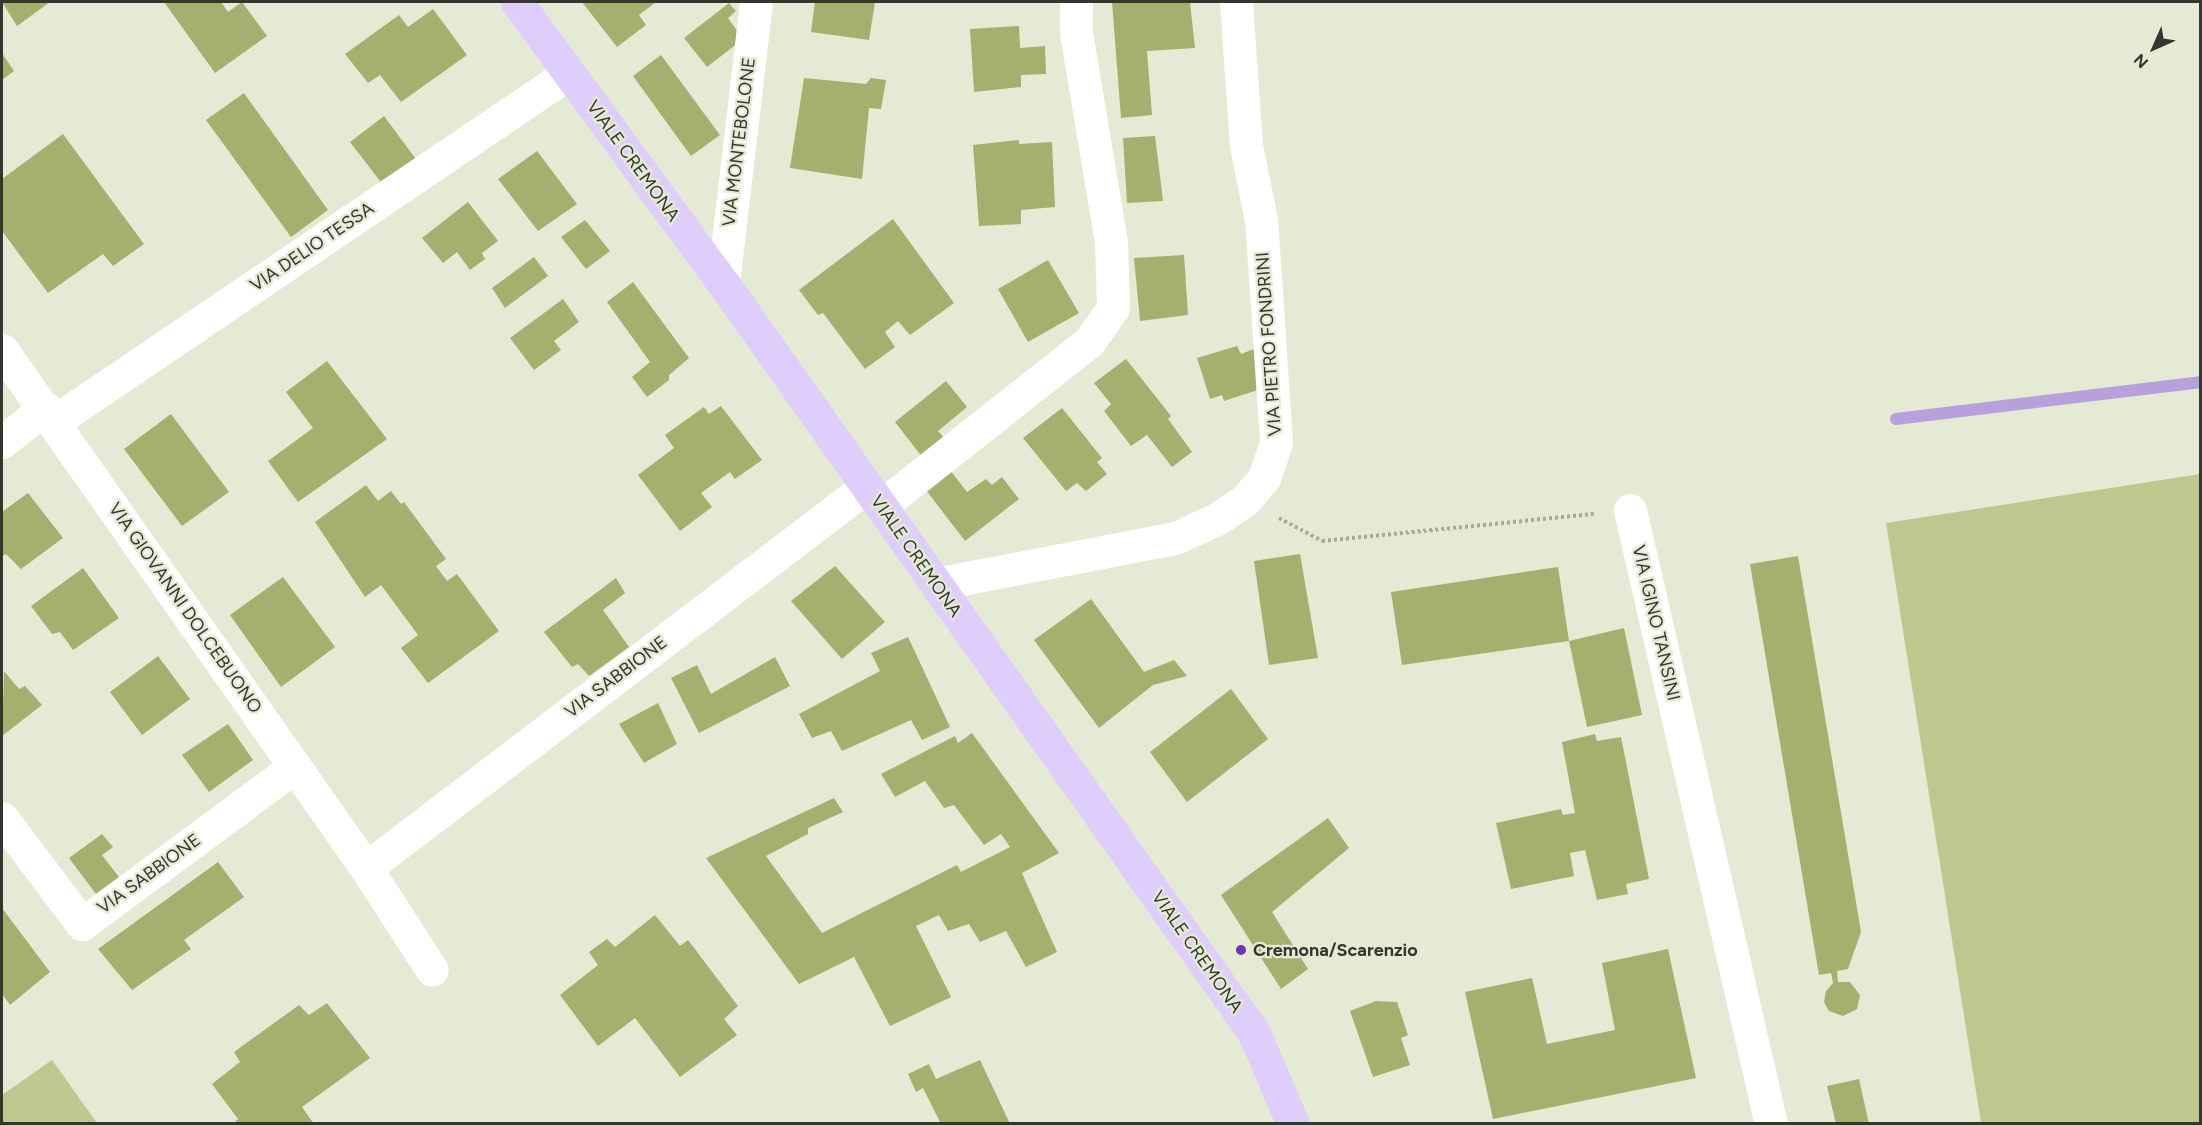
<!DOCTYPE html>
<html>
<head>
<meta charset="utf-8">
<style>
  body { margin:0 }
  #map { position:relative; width:2202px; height:1125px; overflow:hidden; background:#e5ead5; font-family:Figtree,sans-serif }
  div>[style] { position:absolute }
  .green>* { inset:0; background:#bcc88e }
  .stream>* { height:12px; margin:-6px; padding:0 6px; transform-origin:6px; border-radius:6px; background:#b7a0dc }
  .building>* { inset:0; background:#a3b06e }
  .path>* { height:4px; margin-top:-2px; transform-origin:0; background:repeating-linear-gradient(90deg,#a6aa9a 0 3px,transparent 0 6px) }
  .minor>* { height:33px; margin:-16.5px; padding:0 16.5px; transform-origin:16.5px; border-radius:16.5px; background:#fff }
  .major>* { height:33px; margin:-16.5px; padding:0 16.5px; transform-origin:16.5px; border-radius:16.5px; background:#dfcefb }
  .dots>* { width:16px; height:16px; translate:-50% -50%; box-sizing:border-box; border:3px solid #e5ead5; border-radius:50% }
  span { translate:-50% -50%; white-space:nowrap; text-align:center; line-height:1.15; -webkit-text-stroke:4.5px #e5ead5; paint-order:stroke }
  .street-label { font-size:18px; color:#35372f }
  .poi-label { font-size:18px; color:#35372f; font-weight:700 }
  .left { translate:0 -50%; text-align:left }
  .frame { position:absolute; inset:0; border:3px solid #35372f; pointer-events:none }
  .north { position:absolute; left:2124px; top:18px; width:60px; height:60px; -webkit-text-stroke:4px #e5ead5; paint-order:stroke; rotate:225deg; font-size:16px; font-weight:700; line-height:24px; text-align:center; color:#35372f }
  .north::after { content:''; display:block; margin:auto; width:21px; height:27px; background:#35372f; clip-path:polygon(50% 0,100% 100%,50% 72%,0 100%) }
</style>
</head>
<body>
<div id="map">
  <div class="green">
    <div style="clip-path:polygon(2200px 474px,2200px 1123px,1981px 1123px,1886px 523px)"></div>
    <div style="clip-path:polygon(52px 1060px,97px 1123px,2px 1123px,2px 1095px)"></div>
  </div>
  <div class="stream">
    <div style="left:1896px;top:419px;width:306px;rotate:-6.9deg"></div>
  </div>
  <div class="building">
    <div style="clip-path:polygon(2px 2px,50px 2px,17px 26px)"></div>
    <div style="clip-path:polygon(164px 2px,221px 2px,228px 12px,242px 2px,267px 36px,215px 73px)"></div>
    <div style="clip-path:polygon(582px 2px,656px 2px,639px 15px,646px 25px,617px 47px)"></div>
    <div style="clip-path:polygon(815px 2px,875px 2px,869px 40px,811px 32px)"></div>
    <div style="clip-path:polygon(1112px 2px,1190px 2px,1195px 48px,1147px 51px,1152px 115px,1121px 118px)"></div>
    <div style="clip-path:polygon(729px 3px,736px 11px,728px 18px,743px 39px,707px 67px,684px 38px)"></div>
    <div style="clip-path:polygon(433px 9px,467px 55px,401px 102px,380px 75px,368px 83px,345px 54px,399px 15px,408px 27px)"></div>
    <div style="clip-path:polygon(1019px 26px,1020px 48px,1045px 46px,1046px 74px,1021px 75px,1021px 87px,974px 92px,970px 29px)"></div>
    <div style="clip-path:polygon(2px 53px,14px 71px,2px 80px)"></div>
    <div style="clip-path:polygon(661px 55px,720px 135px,691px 156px,633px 76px)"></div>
    <div style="clip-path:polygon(804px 78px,866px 84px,871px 78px,886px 80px,881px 109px,869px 108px,862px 179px,790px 168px)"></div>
    <div style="clip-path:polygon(244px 93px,328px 210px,291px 237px,206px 120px)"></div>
    <div style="clip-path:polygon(384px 116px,421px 166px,387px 190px,350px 142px)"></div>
    <div style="clip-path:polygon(63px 134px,144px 244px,113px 266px,103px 254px,48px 293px,2px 231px,2px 179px)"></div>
    <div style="clip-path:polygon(1155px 136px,1163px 201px,1127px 203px,1123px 138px)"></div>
    <div style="clip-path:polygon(1019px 140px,1019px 144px,1052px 142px,1055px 207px,1021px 210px,1021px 224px,979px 226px,973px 145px)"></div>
    <div style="clip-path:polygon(537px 151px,577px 204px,538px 231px,498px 179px)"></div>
    <div style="clip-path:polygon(468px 202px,498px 241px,482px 253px,485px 259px,470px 270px,457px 252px,443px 263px,422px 238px)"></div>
    <div style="clip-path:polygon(893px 219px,954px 303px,910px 335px,898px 321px,885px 332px,895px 347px,865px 369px,823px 313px,818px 315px,799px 290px)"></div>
    <div style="clip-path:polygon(585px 220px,610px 251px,586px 269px,561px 237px)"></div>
    <div style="clip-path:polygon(1184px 255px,1188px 315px,1140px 321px,1134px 258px)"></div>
    <div style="clip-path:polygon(534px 257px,548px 276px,505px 308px,492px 288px)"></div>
    <div style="clip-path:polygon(1048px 260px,1079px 313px,1028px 342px,998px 289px)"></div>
    <div style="clip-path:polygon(633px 282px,689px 358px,669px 375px,669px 380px,647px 397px,632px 377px,650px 362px,607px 302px)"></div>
    <div style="clip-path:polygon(563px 299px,579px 322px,554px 341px,561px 350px,534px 370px,510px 338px)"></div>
    <div style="clip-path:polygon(1237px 346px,1241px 354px,1254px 349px,1267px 387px,1224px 401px,1222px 395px,1210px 399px,1197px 358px)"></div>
    <div style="clip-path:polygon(1126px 359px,1171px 416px,1168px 419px,1192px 452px,1172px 467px,1147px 435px,1131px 446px,1104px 411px,1111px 404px,1094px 383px)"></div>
    <div style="clip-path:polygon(327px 361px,387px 439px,298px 502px,268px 461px,313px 428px,286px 392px)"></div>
    <div style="clip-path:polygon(946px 381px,967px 407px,938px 431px,946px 440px,923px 458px,895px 422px)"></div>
    <div style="clip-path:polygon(721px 406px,762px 460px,735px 479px,730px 472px,701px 493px,712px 507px,680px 531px,638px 475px,674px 448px,665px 435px,704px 407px,709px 414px)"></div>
    <div style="clip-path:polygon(1062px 408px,1102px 458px,1097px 462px,1107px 474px,1086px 491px,1077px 483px,1066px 491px,1023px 438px)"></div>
    <div style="clip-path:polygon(171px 414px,229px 492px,182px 526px,124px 449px)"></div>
    <div style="clip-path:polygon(950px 470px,967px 492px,986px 479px,992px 485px,1002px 477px,1019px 499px,965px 541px,926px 490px)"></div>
    <div style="clip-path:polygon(366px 485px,378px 501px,391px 491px,401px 504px,404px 502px,446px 559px,436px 566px,447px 581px,457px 574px,499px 631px,428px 683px,401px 648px,418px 635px,381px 585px,365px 597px,315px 522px)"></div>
    <div style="clip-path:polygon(28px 493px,63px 538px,21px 569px,6px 554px,2px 556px,2px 512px)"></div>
    <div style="clip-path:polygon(1300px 554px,1318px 658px,1269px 665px,1254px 561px)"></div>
    <div style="clip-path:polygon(1798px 556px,1861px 932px,1848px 969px,1837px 971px,1838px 982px,1850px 982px,1860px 995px,1857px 1009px,1843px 1016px,1829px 1011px,1824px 1002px,1826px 991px,1833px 983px,1831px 973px,1819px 975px,1750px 564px)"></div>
    <div style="clip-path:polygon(835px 566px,885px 622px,842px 659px,791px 601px)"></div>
    <div style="clip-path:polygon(1558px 567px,1569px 641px,1402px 665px,1391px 592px)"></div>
    <div style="clip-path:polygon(83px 568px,119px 618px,73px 650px,60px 632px,52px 634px,31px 606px)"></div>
    <div style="clip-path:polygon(283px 577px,335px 647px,281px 687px,230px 615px)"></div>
    <div style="clip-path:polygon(616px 578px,625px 593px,603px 610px,629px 647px,589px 676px,578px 664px,572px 667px,544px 632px)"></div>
    <div style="clip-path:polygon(1091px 599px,1144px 672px,1174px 660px,1187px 676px,1153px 685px,1099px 728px,1034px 640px)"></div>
    <div style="clip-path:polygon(1624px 628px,1642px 715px,1587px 727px,1569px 641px)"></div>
    <div style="clip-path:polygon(908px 637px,950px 727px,922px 740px,911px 720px,842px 751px,831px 731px,812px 738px,799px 714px,880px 671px,871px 653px)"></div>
    <div style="clip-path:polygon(158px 656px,190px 699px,142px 735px,110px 692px)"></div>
    <div style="clip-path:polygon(775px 657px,790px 686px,699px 733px,671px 678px,697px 665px,711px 694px)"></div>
    <div style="clip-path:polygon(4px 671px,19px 689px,25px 686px,42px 705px,2px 736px)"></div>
    <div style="clip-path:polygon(1231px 689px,1268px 739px,1187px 802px,1150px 752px)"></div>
    <div style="clip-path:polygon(658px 703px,677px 744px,644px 763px,619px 724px)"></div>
    <div style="clip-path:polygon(228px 724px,253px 760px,209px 792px,182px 755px)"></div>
    <div style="clip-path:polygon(972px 733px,1059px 853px,1022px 873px,1057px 952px,1026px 967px,1006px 931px,980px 942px,969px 924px,948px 931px,939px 915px,916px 926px,951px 997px,890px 1026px,854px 957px,799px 984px,706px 858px,834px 798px,843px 812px,808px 828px,808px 834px,766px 856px,822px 933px,957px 865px,961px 872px,1010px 847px,1001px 834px,984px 845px,954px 805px,944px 808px,925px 781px,895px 797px,881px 774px,955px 736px,958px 743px)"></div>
    <div style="clip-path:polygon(1595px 734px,1597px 741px,1621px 737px,1649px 879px,1626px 884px,1628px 894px,1597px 900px,1585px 850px,1570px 853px,1574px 876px,1511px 889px,1496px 823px,1561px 809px,1563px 815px,1575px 813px,1562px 742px)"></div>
    <div style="clip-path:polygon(1328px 818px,1349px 848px,1272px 912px,1308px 969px,1281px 989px,1221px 895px)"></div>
    <div style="clip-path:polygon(102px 834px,113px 847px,102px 855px,125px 885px,102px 902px,69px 858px)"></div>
    <div style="clip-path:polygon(218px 862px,244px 897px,184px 940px,191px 949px,132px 990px,98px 949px)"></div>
    <div style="clip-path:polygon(2px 908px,50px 972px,10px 1005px,2px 994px)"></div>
    <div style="clip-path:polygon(655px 915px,680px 946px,688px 940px,738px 1006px,724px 1019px,737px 1035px,680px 1077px,635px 1018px,598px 1046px,560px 995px,598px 965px,589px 952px,607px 939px,615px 947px)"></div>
    <div style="clip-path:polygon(1668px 949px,1696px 1078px,1493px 1119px,1465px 992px,1532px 978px,1547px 1044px,1615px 1030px,1602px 963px)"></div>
    <div style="clip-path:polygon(1376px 1001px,1397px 1002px,1408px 1035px,1401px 1038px,1410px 1065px,1373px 1077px,1350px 1011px)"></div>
    <div style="clip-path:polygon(327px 1003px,370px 1058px,302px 1107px,314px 1124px,233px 1124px,238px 1119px,212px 1084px,240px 1062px,234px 1052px,299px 1005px,309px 1015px)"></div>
    <div style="clip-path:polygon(980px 1060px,1010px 1124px,941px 1124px,923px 1088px,916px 1092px,908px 1074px,929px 1064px,936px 1079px)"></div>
    <div style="clip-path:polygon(1859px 1079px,1869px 1124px,1836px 1124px,1827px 1086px)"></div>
  </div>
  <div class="path">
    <div style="left:1279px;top:518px;width:49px;rotate:28.1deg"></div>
    <div style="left:1322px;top:541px;width:273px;rotate:-5.7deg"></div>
  </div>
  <div class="minor">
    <div style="left:723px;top:283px;width:283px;rotate:-83.3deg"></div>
    <div style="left:2px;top:350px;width:633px;rotate:54.9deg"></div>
    <div style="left:366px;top:868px;width:121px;rotate:57.1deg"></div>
    <div style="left:55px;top:421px;width:621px;rotate:-34.1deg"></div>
    <div style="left:2px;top:442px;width:55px;rotate:-38.3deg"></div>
    <div style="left:881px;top:506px;width:265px;rotate:-38.3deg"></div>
    <div style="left:1089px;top:342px;width:42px;rotate:-54.8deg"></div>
    <div style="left:1113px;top:308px;width:66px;rotate:-91.7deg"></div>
    <div style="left:1111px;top:242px;width:212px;rotate:-99.5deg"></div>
    <div style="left:1076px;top:33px;width:31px;rotate:-90deg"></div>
    <div style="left:1630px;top:510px;width:630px;rotate:77.07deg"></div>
    <div style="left:936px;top:584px;width:243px;rotate:-10.9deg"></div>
    <div style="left:1175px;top:538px;width:46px;rotate:-24.3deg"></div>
    <div style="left:1217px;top:519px;width:34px;rotate:-34deg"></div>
    <div style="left:1245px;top:500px;width:29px;rotate:-49deg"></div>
    <div style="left:1264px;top:478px;width:37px;rotate:-71deg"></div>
    <div style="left:1276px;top:443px;width:224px;rotate:-93.8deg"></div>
    <div style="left:1261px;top:220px;width:76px;rotate:-101.3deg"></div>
    <div style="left:1246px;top:145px;width:143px;rotate:-94deg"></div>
    <div style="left:2px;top:818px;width:133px;rotate:53deg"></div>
    <div style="left:82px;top:924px;width:264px;rotate:-36.5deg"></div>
    <div style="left:366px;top:868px;width:629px;rotate:-37.31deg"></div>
  </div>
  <div class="major">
    <div style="left:517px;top:2px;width:348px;rotate:53.8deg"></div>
    <div style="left:723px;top:283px;width:919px;rotate:54.7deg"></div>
    <div style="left:1254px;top:1033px;width:99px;rotate:66.8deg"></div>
  </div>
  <div class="dots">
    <div style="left:1241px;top:950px;background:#6e35ac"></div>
  </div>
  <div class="street-label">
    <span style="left:739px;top:142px;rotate:-83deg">VIA MONTEBOLONE</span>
    <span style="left:633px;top:161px;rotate:54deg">VIALE CREMONA</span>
    <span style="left:312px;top:247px;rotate:-34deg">VIA DELIO TESSA</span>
    <span style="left:1269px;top:344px;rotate:-94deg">VIA PIETRO FONDRINI</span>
    <span style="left:916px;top:556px;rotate:55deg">VIALE CREMONA</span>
    <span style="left:185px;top:608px;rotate:55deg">VIA GIOVANNI DOLCEBUONO</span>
    <span style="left:1656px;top:623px;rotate:77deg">VIA IGINO TANSINI</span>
    <span style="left:616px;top:677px;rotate:-37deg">VIA SABBIONE</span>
    <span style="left:149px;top:874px;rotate:-36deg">VIA SABBIONE</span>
    <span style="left:1197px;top:952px;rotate:55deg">VIALE CREMONA</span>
  </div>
  <div class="poi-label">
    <span class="left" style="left:1253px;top:950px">Cremona/Scarenzio</span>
  </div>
  <div class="frame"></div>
  <div class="north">N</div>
</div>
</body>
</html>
